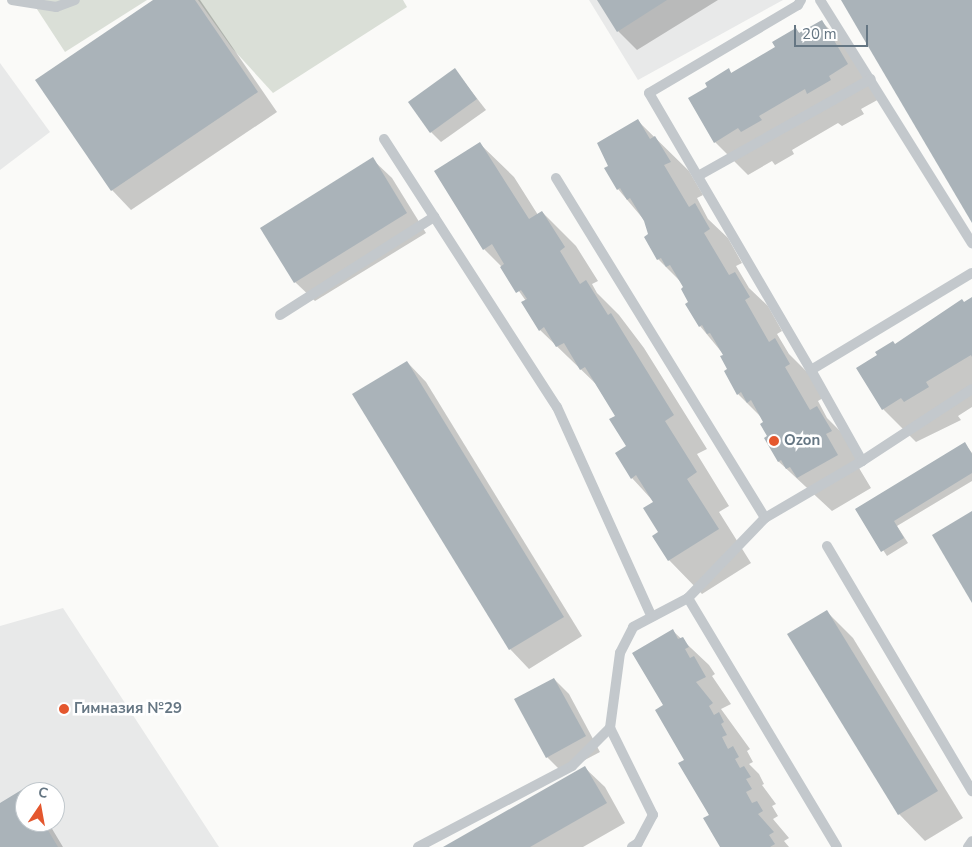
<!DOCTYPE html>
<html>
<head>
<meta charset="utf-8">
<style>
  body { margin:0 }
  #map { position:relative; width:972px; height:847px; overflow:hidden; background:#fafaf8; font-family:"Nunito Sans",sans-serif }
  div>[style] { position:absolute }
  .built>* { inset:0; background:#e8e9e9 }
  .green>* { inset:0; background:#dadfd7 }
  .shadow>* { inset:0; background:#0003 }
  .building>* { inset:0; background:#aab3b9 }
  .lane>* { height:10px; margin:-5px; padding:0 5px; transform-origin:5px; border-radius:5px; background:#c3c8cc }
  .dots>* { width:14px; height:14px; translate:-50% -50%; box-sizing:border-box; border:2px solid #fff; border-radius:50% }
  span { translate:-50% -50%; white-space:nowrap; text-align:center; line-height:1.15; -webkit-text-stroke:5px #fff; paint-order:stroke }
  .poi-label { font-size:15px; color:#657683; font-weight:700 }
  .left { translate:0 -50%; text-align:left }
  .north { position:absolute; left:15px; top:782px; width:50px; height:50px; box-sizing:border-box; background:#fff; border:1px solid #c1c8cd; border-radius:50%; rotate:12deg; font-size:14px; font-weight:700; line-height:20px; text-align:center; color:#657683 }
  .north::after { content:''; display:block; margin:auto; width:18px; height:22px; background:#e4572e; clip-path:polygon(50% 0,100% 100%,50% 72%,0 100%) }
  .scale { position:absolute; left:794px; top:25px; width:74px; height:22px; box-sizing:border-box; border:2px solid #657683; border-top:0; padding-left:6px; font-size:15px; line-height:18px; white-space:nowrap; color:#657683; -webkit-text-stroke:4px #fff; paint-order:stroke }
</style>
</head>
<body>
<div id="map">
  <div class="built">
    <div style="clip-path:polygon(589px 0,783px 0,638px 80px)"></div>
    <div style="clip-path:polygon(0 63px,50px 132px,0 170px)"></div>
    <div style="clip-path:polygon(evenodd,63px 608px,219px 847px,0 847px,0 626px,63px 608px,25px 792px,55px 792px,55px 822px,25px 822px,25px 792px)"></div>
  </div>
  <div class="green">
    <div style="clip-path:polygon(31px 0,147px 0,65px 52px)"></div>
    <div style="clip-path:polygon(198px 0,403px 0,407px 7px,273px 93px,232px 48px)"></div>
  </div>
  <div class="shadow">
    <div style="clip-path:polygon(156px 0,200px 0,277px 112px,131px 210px,112px 190px)"></div>
    <div style="clip-path:polygon(598px 0,718px 0,637px 50px,618px 31px)"></div>
    <div style="clip-path:polygon(821px 21px,855px 55px,881px 98px,861px 109px,864px 114px,842px 126px,838px 123px,792px 150px,794px 154px,775px 165px,772px 161px,748px 175px,715px 142px,709px 87px,729px 70px,732px 74px,777px 48px,796px 29px,800px 34px)"></div>
    <div style="clip-path:polygon(455px 70px,486px 110px,441px 142px,431px 132px)"></div>
    <div style="clip-path:polygon(638px 121px,689px 171px,703px 195px,697px 198px,708px 219px,728px 238px,742px 263px,736px 266px,749px 288px,768px 306px,782px 331px,777px 334px,789px 354px,808px 373px,823px 398px,818px 401px,827px 418px,850px 441px,859px 468px,871px 488px,832px 511px,778px 461px,763px 419px,738px 394px,724px 355px,700px 326px,683px 284px,658px 259px,646px 237px,650px 235px,645px 221px,618px 189px,610px 166px)"></div>
    <div style="clip-path:polygon(480px 144px,514px 177px,538px 215px,542px 212px,576px 246px,598px 281px,592px 284px,597px 293px,619px 315px,644px 348px,707px 449px,697px 454px,729px 506px,719px 512px,751px 563px,702px 594px,669px 560px,654px 502px,632px 478px,628px 447px,616px 416px,596px 384px,540px 330px,526px 301px,501px 266px,484px 249px)"></div>
    <div style="clip-path:polygon(372px 159px,392px 178px,426px 233px,315px 301px,295px 282px)"></div>
    <div style="clip-path:polygon(972px 299px,972px 407px,958px 416px,961px 420px,916px 442px,883px 409px,895px 345px)"></div>
    <div style="clip-path:polygon(407px 362px,426px 382px,582px 636px,529px 669px,510px 649px)"></div>
    <div style="clip-path:polygon(965px 444px,972px 453px,972px 481px,897px 526px,908px 543px,887px 556px,856px 509px)"></div>
    <div style="clip-path:polygon(827px 612px,853px 638px,963px 818px,925px 841px,899px 814px)"></div>
    <div style="clip-path:polygon(673px 631px,709px 665px,715px 674px,712px 676px,731px 704px,721px 709px,750px 749px,747px 751px,753px 762px,749px 764px,759px 774px,764px 784px,762px 785px,776px 804px,772px 806px,778px 816px,773px 819px,789px 838px,784px 841px,789px 847px,722px 847px,665px 705px)"></div>
    <div style="clip-path:polygon(554px 679px,569px 694px,600px 752px,562px 772px,547px 757px)"></div>
    <div style="clip-path:polygon(585px 768px,605px 787px,625px 823px,583px 847px,446px 847px)"></div>
    <div style="clip-path:polygon(23px 790px,25px 822px,48px 822px,63px 847px,0 847px,0 804px)"></div>
  </div>
  <div class="building">
    <div style="clip-path:polygon(153px 0,195px 0,258px 92px,111px 191px,35px 80px)"></div>
    <div style="clip-path:polygon(597px 0,667px 0,617px 32px)"></div>
    <div style="clip-path:polygon(841px 0,972px 0,972px 223px,862px 36px)"></div>
    <div style="clip-path:polygon(822px 20px,848px 64px,829px 76px,831px 80px,807px 94px,805px 89px,759px 116px,762px 120px,741px 132px,738px 128px,714px 143px,688px 98px,707px 87px,705px 83px,729px 68px,731px 73px,775px 47px,772px 42px,796px 28px,799px 33px)"></div>
    <div style="clip-path:polygon(455px 68px,477px 99px,430px 133px,408px 102px)"></div>
    <div style="clip-path:polygon(638px 119px,650px 139px,655px 136px,671px 162px,664px 165px,689px 207px,695px 203px,710px 229px,704px 233px,729px 275px,735px 272px,750px 297px,745px 300px,769px 342px,775px 338px,790px 364px,785px 367px,810px 410px,817px 406px,832px 431px,826px 434px,838px 455px,797px 478px,790px 467px,786px 469px,781px 460px,778px 462px,764px 438px,767px 436px,760px 424px,763px 422px,751px 400px,747px 403px,741px 392px,737px 395px,724px 371px,727px 369px,720px 356px,723px 355px,710px 333px,707px 334px,702px 325px,699px 327px,685px 304px,688px 302px,681px 289px,683px 287px,670px 265px,666px 267px,661px 258px,657px 260px,644px 237px,648px 234px,644px 221px,630px 198px,627px 200px,620px 188px,617px 190px,604px 168px,608px 166px,597px 143px)"></div>
    <div style="clip-path:polygon(480px 142px,529px 219px,542px 211px,565px 247px,560px 251px,580px 284px,586px 280px,608px 315px,611px 313px,674px 415px,665px 421px,697px 472px,687px 479px,719px 529px,668px 561px,652px 536px,658px 532px,643px 508px,653px 502px,636px 475px,631px 479px,615px 453px,626px 446px,609px 419px,615px 416px,585px 367px,580px 370px,564px 343px,556px 347px,544px 327px,539px 331px,521px 302px,527px 299px,521px 290px,516px 293px,500px 267px,504px 264px,492px 244px,483px 250px,434px 171px)"></div>
    <div style="clip-path:polygon(373px 157px,407px 213px,294px 283px,260px 228px)"></div>
    <div style="clip-path:polygon(972px 297px,972px 357px,971px 355px,926px 382px,929px 387px,904px 402px,901px 398px,882px 410px,856px 368px,877px 355px,875px 352px,893px 341px,895px 344px,962px 299px,964px 302px)"></div>
    <div style="clip-path:polygon(407px 361px,564px 617px,509px 650px,352px 394px)"></div>
    <div style="clip-path:polygon(965px 442px,972px 454px,972px 473px,894px 521px,904px 538px,881px 552px,855px 509px)"></div>
    <div style="clip-path:polygon(972px 511px,972px 603px,932px 535px)"></div>
    <div style="clip-path:polygon(827px 610px,938px 791px,898px 815px,787px 634px)"></div>
    <div style="clip-path:polygon(673px 629px,678px 639px,683px 637px,689px 647px,685px 649px,690px 658px,694px 656px,706px 677px,696px 682px,713px 703px,709px 706px,714px 715px,719px 712px,724px 722px,721px 724px,727px 735px,722px 737px,728px 749px,733px 746px,739px 757px,735px 759px,740px 768px,744px 766px,751px 777px,746px 779px,752px 789px,746px 792px,752px 803px,757px 801px,763px 811px,758px 814px,774px 832px,769px 835px,775px 844px,770px 847px,720px 847px,703px 818px,709px 815px,678px 763px,684px 760px,655px 710px,663px 705px,632px 653px)"></div>
    <div style="clip-path:polygon(554px 678px,586px 736px,546px 758px,514px 699px)"></div>
    <div style="clip-path:polygon(585px 766px,607px 803px,530px 847px,443px 847px)"></div>
    <div style="clip-path:polygon(23px 789px,25px 822px,43px 822px,58px 847px,0 847px,0 803px)"></div>
  </div>
  <div class="lane">
    <div style="left:12px;top:0;width:45px;rotate:9deg"></div>
    <div style="left:56px;top:7px;width:20px;rotate:-20deg"></div>
    <div style="left:801px;top:0;width:6px;rotate:121deg"></div>
    <div style="left:798px;top:5px;width:173px;rotate:149.4deg"></div>
    <div style="left:649px;top:93px;width:321px;rotate:59.7deg"></div>
    <div style="left:820px;top:0;width:287px;rotate:58deg"></div>
    <div style="left:384px;top:139px;width:319px;rotate:57.2deg"></div>
    <div style="left:557px;top:407px;width:230px;rotate:65.7deg"></div>
    <div style="left:698px;top:176px;width:198px;rotate:-29.3deg"></div>
    <div style="left:556px;top:178px;width:399px;rotate:58.4deg"></div>
    <div style="left:280px;top:315px;width:183px;rotate:-32.5deg"></div>
    <div style="left:862px;top:461px;width:104px;rotate:-119.3deg"></div>
    <div style="left:811px;top:370px;width:188px;rotate:-31.1deg"></div>
    <div style="left:827px;top:546px;width:285px;rotate:59.4deg"></div>
    <div style="left:688px;top:598px;width:290px;rotate:59.1deg"></div>
    <div style="left:418px;top:847px;width:174px;rotate:-27.7deg"></div>
    <div style="left:572px;top:766px;width:54px;rotate:-45deg"></div>
    <div style="left:632px;top:847px;width:7px;rotate:-34deg"></div>
    <div style="left:638px;top:843px;width:32px;rotate:-62deg"></div>
    <div style="left:653px;top:815px;width:97px;rotate:-116.3deg"></div>
    <div style="left:610px;top:728px;width:76px;rotate:-82.4deg"></div>
    <div style="left:620px;top:653px;width:29px;rotate:-63deg"></div>
    <div style="left:633px;top:627px;width:62px;rotate:-27.8deg"></div>
    <div style="left:688px;top:598px;width:111px;rotate:-46.1deg"></div>
    <div style="left:765px;top:518px;width:113px;rotate:-30.4deg"></div>
    <div style="left:862px;top:461px;width:131px;rotate:-33.2deg"></div>
    <div style="left:968px;top:847px;width:7px;rotate:-56deg"></div>
  </div>
  <div class="dots">
    <div style="left:774px;top:441px;background:#e4572e"></div>
    <div style="left:64px;top:709px;background:#e4572e"></div>
  </div>
  <div class="poi-label">
    <span class="left" style="left:784px;top:441px">Ozon</span>
    <span class="left" style="left:74px;top:709px">Гимназия №29</span>
  </div>
  <div class="north">С</div>
  <div class="scale">20 m</div>
</div>
</body>
</html>
